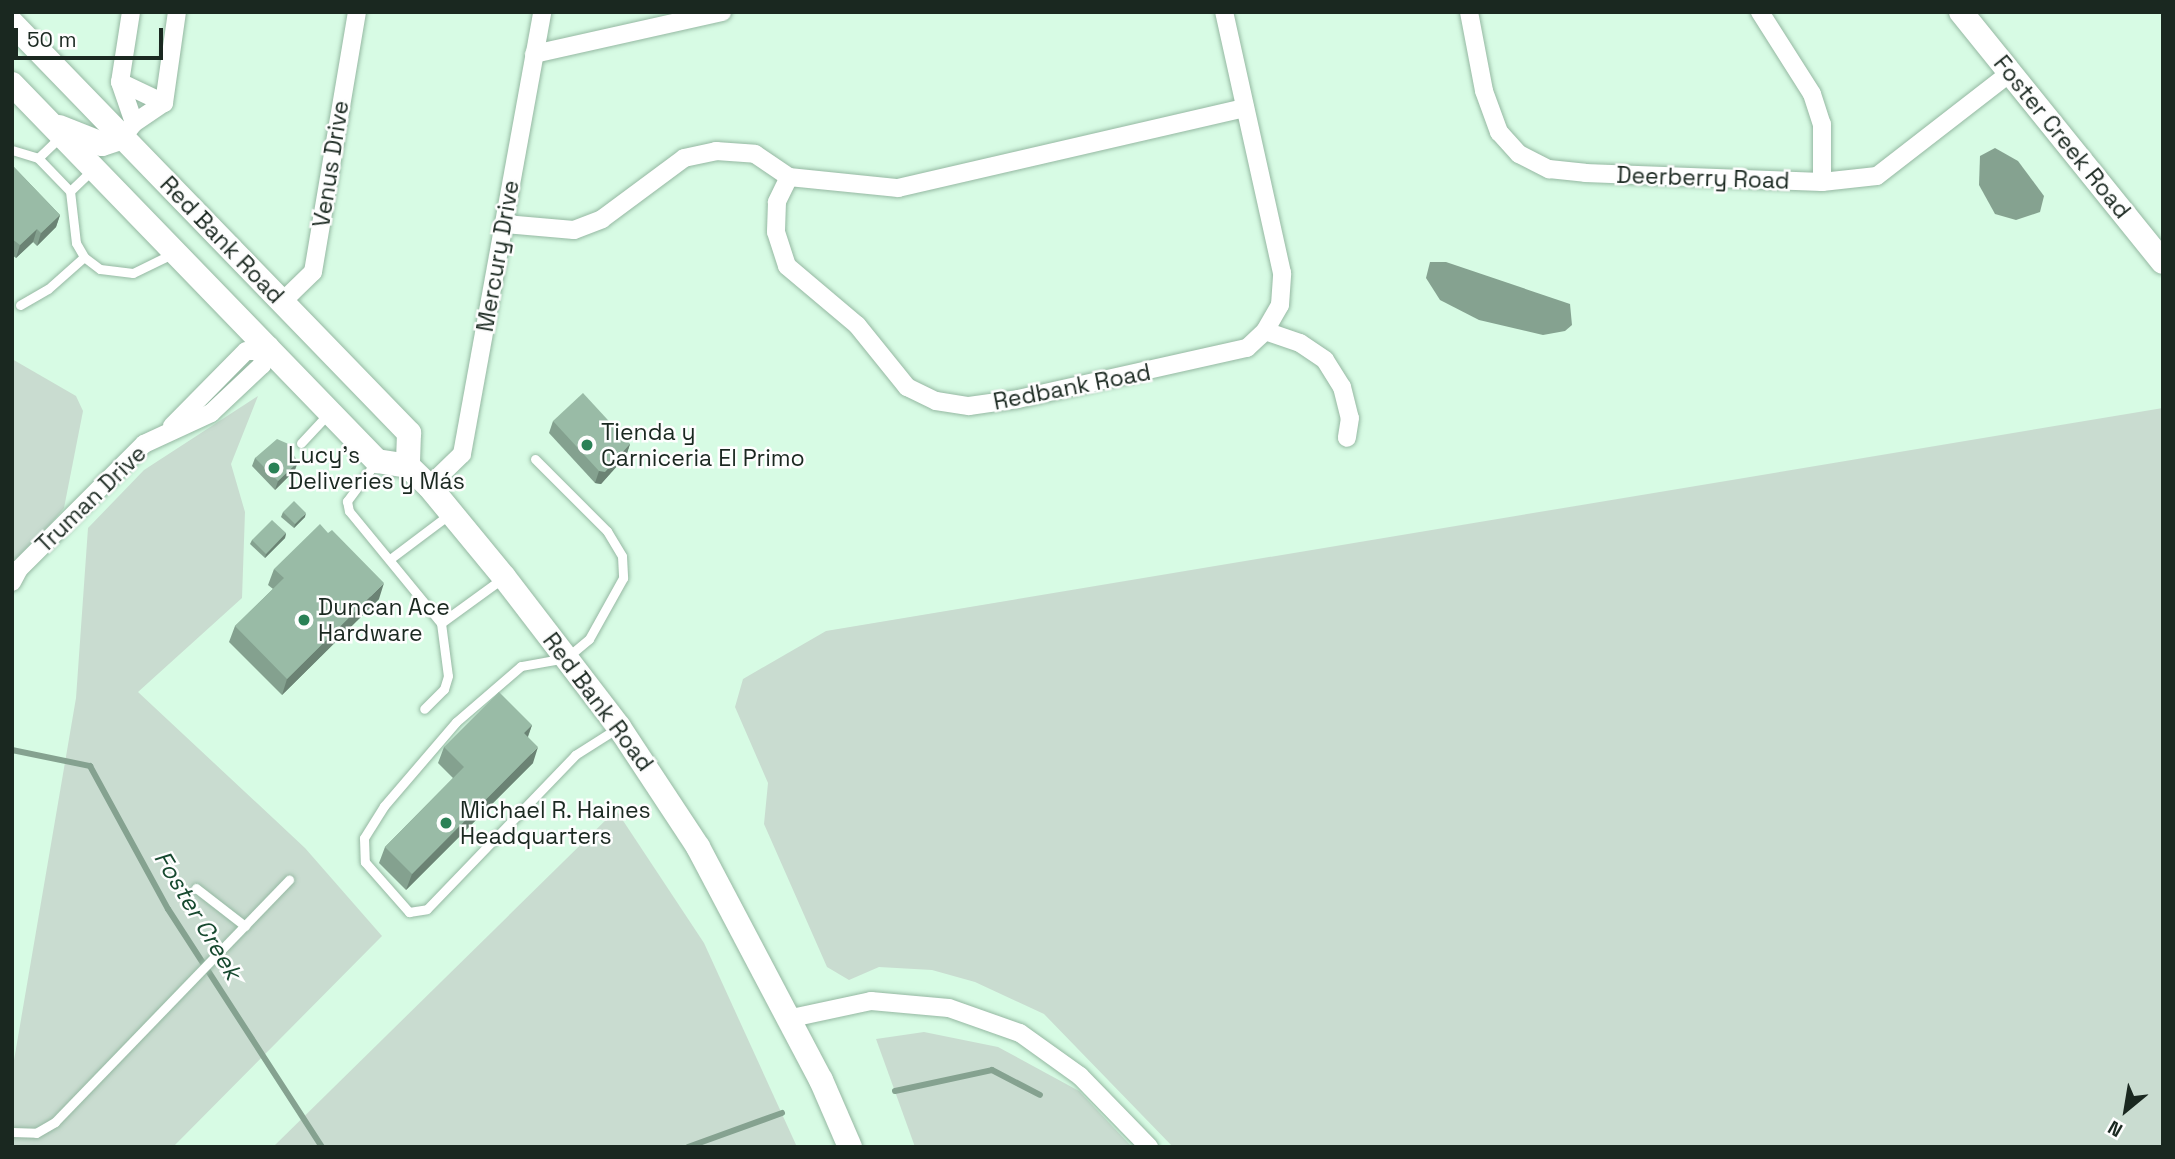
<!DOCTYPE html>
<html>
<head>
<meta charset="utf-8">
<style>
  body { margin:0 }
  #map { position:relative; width:2175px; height:1159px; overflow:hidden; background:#d7fbe4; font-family:"Space Grotesk",sans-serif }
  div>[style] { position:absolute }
  .green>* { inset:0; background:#c9dcd0 }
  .water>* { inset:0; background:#85a290 }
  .stream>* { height:6px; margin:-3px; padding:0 3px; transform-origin:3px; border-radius:3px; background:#85a290 }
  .roads { filter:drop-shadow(0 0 2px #95b8a2) drop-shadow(0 0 2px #95b8a2) }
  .lane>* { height:9px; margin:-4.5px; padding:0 4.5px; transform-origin:4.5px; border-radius:4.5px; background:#fff }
  .street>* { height:18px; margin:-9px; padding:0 9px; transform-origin:9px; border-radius:9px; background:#fff }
  .secondary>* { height:24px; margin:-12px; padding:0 12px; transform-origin:12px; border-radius:12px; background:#fff }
  .wall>* { inset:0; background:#84a18f }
  .shaded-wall>* { inset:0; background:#6b8374 }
  .building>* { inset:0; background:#99bba6 }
  .dots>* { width:19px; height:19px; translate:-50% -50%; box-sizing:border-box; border:4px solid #fefefe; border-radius:50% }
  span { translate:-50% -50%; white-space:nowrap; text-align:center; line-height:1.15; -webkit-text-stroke:5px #fefefe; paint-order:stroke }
  .street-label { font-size:23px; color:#1a2820 }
  .poi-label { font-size:23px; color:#1a2820 }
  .left { translate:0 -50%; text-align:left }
  .water-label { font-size:24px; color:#16492f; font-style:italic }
  .frame { position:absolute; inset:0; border:14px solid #1a2820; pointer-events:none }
  .north { position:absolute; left:2091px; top:1075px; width:70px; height:70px; -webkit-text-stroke:5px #fefefe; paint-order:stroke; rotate:210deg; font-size:19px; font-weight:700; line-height:28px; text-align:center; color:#1a2820 }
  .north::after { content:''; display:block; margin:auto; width:24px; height:32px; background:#1a2820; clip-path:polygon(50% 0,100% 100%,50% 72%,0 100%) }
  .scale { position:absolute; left:14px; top:28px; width:149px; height:32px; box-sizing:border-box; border:4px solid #1a2820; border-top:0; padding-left:9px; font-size:21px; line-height:24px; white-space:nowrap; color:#1a2820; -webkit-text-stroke:5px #fefefe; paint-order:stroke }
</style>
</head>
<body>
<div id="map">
  <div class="green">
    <div style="clip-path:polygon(12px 359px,76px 396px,83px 411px,64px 508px,12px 570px)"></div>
    <div style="clip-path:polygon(258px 396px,231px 464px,245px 512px,242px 598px,138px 692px,305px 848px,382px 936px,173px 1147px,12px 1147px,12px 1072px,76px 698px,88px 528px,144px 470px)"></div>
    <div style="clip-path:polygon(2163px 408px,2163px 1147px,1173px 1147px,1044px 1014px,975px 982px,932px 970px,879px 967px,849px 980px,827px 967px,764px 824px,768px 783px,735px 707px,743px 679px,826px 631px)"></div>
    <div style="clip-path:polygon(616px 810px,704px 943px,797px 1147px,273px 1147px)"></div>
    <div style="clip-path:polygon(924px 1032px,998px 1047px,1079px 1091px,1132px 1147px,915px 1147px,876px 1039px)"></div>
  </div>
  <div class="water">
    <div style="clip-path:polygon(1995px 148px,2018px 161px,2044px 196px,2040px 212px,2016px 220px,1995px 214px,1979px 185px,1980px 156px)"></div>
    <div style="clip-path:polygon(1430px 262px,1446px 262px,1570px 304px,1572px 325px,1565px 331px,1543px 335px,1479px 320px,1440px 300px,1426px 278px)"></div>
  </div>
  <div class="stream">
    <div style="left:12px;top:750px;width:80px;rotate:11.6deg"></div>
    <div style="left:90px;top:766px;width:163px;rotate:61.4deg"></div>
    <div style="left:168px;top:909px;width:283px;rotate:57.1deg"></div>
    <div style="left:895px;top:1091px;width:99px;rotate:-12.2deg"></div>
    <div style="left:992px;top:1070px;width:54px;rotate:27.5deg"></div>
    <div style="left:688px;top:1147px;width:100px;rotate:-19.9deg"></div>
  </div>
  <div class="roads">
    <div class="lane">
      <div style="left:60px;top:137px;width:30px;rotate:136deg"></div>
      <div style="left:38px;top:158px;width:46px;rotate:45.9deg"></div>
      <div style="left:12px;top:150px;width:27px;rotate:17deg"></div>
      <div style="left:92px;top:170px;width:30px;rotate:136deg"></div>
      <div style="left:70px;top:191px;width:52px;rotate:83.4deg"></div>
      <div style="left:76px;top:243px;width:16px;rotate:60deg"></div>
      <div style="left:84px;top:257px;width:20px;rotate:37deg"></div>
      <div style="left:100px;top:269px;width:33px;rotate:7deg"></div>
      <div style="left:133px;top:273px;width:43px;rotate:-26deg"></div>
      <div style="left:20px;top:305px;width:32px;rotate:-30deg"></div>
      <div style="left:48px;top:289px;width:48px;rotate:-41.6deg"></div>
      <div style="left:301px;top:443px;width:41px;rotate:-47deg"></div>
      <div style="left:535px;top:459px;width:102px;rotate:45deg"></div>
      <div style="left:607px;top:531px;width:29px;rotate:59deg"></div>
      <div style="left:622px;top:556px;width:22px;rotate:87deg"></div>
      <div style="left:623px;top:578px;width:70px;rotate:119.1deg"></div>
      <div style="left:589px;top:639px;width:30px;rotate:140deg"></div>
      <div style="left:566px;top:658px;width:46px;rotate:169.9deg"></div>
      <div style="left:521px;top:666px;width:86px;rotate:139.3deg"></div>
      <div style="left:456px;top:722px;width:111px;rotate:130.6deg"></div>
      <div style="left:384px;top:806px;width:38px;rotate:122deg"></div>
      <div style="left:364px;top:838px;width:24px;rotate:88deg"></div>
      <div style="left:365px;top:862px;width:67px;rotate:48.7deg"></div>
      <div style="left:409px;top:912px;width:18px;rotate:-9deg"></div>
      <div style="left:427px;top:909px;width:214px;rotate:-46.1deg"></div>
      <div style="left:575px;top:755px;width:49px;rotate:-32.4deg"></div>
      <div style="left:376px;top:462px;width:49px;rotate:126.6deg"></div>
      <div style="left:347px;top:501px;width:10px;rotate:79deg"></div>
      <div style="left:349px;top:511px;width:145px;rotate:50.6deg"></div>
      <div style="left:441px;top:623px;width:53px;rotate:82.5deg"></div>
      <div style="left:448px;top:676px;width:14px;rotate:107deg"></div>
      <div style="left:444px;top:689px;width:28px;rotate:135deg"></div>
      <div style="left:390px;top:559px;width:75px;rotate:-36.9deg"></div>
      <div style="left:441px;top:623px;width:77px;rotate:-36deg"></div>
      <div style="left:196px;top:888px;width:62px;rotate:37.8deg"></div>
      <div style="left:12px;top:1132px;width:24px;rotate:2deg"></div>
      <div style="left:36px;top:1133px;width:22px;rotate:-30deg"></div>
      <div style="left:55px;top:1122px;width:337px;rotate:-46deg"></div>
    </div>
    <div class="street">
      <div style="left:131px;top:12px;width:71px;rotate:98.9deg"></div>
      <div style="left:120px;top:82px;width:43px;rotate:71.1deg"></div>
      <div style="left:1469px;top:12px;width:80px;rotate:79.2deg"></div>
      <div style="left:1484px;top:91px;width:44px;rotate:69.9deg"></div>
      <div style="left:1499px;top:132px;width:30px;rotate:48deg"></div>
      <div style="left:1519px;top:154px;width:34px;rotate:27deg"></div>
      <div style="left:1549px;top:169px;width:36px;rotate:6deg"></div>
      <div style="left:1585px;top:173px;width:237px;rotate:2.2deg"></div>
      <div style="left:1822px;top:182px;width:55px;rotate:-6.2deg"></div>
      <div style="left:1877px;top:176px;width:168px;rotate:-37.8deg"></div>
      <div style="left:1760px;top:12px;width:97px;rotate:57.6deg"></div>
      <div style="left:1812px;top:94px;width:32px;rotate:72deg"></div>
      <div style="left:1822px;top:124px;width:58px;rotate:90deg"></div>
      <div style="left:534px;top:54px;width:193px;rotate:-12.6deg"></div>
      <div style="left:120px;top:82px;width:49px;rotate:25.5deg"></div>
      <div style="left:123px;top:137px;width:18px;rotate:-52deg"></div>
      <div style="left:134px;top:123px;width:36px;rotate:-34deg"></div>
      <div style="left:164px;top:103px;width:92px;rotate:-81.9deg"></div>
      <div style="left:789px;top:177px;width:28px;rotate:116deg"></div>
      <div style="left:777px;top:202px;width:30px;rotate:92deg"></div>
      <div style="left:776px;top:232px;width:36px;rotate:72deg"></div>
      <div style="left:787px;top:266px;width:92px;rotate:40.1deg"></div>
      <div style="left:857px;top:325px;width:80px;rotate:51.1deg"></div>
      <div style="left:907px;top:387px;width:32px;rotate:26deg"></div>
      <div style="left:936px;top:401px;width:33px;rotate:9deg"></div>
      <div style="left:969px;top:406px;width:49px;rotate:-8.1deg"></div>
      <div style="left:1018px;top:399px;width:235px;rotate:-12.6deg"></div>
      <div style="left:1247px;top:348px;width:25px;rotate:-43deg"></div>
      <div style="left:1265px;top:331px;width:30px;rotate:-60deg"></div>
      <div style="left:1280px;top:305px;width:32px;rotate:-86deg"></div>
      <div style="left:1282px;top:273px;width:267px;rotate:-102.5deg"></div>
      <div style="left:505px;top:224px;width:69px;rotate:5deg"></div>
      <div style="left:574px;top:230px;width:30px;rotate:-21deg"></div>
      <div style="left:602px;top:219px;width:102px;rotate:-36.6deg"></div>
      <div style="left:684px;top:158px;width:33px;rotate:-12deg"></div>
      <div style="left:716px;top:151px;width:39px;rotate:4deg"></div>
      <div style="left:755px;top:154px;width:41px;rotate:34.1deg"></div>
      <div style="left:789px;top:177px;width:110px;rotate:5.8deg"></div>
      <div style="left:898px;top:188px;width:356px;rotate:-13deg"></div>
      <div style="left:282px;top:302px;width:43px;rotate:-44.1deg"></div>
      <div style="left:313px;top:272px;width:264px;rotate:-80.4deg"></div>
      <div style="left:1265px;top:331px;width:37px;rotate:19deg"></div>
      <div style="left:1300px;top:343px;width:30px;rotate:34deg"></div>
      <div style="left:1325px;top:360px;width:32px;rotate:58deg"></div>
      <div style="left:1342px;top:387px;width:32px;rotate:76deg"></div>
      <div style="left:1350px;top:418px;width:20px;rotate:99deg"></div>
      <div style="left:172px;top:426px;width:105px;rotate:-45.4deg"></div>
      <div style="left:246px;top:351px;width:18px"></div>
      <div style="left:429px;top:486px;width:46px;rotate:-44.1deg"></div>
      <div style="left:462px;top:454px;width:449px;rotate:-79.7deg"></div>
      <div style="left:12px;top:582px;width:15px;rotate:-62deg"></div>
      <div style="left:19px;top:569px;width:177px;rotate:-45deg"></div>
      <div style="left:144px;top:444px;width:74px;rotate:-24.8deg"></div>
      <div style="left:211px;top:413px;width:70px;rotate:-43.3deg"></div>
      <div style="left:262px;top:365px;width:14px;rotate:-82deg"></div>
      <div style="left:264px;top:351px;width:8px;rotate:-45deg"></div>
      <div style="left:787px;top:1019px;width:86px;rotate:-12.1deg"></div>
      <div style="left:871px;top:1001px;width:78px;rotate:5.1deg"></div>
      <div style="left:949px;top:1008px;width:75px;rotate:19.4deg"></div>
      <div style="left:1020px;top:1033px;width:74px;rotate:35.6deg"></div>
      <div style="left:1080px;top:1076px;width:99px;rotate:45.8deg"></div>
    </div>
    <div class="secondary">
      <div style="left:1961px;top:12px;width:321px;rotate:51.1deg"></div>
      <div style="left:12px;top:23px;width:571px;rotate:45.92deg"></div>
      <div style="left:409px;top:433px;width:33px;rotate:92deg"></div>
      <div style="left:12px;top:84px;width:525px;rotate:45.93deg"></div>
      <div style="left:377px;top:461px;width:31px;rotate:9deg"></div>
      <div style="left:408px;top:466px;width:29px;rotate:44deg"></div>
      <div style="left:429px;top:486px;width:118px;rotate:50.5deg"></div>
      <div style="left:504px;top:577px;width:189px;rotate:52.5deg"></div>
      <div style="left:619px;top:727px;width:144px;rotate:56.6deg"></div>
      <div style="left:698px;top:847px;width:263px;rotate:62.2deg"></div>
      <div style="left:821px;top:1080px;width:73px;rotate:66.6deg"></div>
      <div style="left:59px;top:127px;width:46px;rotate:21.6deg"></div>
      <div style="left:102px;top:144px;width:22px;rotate:-18deg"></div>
    </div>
  </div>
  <div class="wall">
    <div style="clip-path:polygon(12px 165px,60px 215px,56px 227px,37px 246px,33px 242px,16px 258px,12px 255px)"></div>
    <div style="clip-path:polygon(553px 421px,630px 444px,626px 456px,601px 484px,595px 483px,549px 433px)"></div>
    <div style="clip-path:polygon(293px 446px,291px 451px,295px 470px,275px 490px,252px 466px,255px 458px)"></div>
    <div style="clip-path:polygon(283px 512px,305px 517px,294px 528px,281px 517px)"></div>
    <div style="clip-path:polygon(286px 533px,285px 538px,265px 558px,250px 544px,252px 540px)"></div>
    <div style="clip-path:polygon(274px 569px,379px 599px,282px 695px,229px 642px,235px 626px,273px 589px,268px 585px)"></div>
    <div style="clip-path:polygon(532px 725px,528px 737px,533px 763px,406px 890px,379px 863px,385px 847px,453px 778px,438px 763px,444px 747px)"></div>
  </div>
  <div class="shaded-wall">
    <div style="clip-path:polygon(60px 215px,56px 227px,37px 246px,41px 233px)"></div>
    <div style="clip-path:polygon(37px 229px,33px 242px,16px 258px,20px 245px)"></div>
    <div style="clip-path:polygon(630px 444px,626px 456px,601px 484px,595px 483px,599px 471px)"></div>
    <div style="clip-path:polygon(298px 462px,295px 470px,275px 490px,278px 481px)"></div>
    <div style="clip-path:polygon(306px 513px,305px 517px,294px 528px,295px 524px)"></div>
    <div style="clip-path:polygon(286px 533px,285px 538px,265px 558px,266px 554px)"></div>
    <div style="clip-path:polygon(384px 583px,379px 599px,282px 695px,287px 679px)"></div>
    <div style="clip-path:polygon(532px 725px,526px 741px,524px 733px)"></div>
    <div style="clip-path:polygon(538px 747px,533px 763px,406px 890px,412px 874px)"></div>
  </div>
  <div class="building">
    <div style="clip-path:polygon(12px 165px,60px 215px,41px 233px,37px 229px,20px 245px,12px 239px)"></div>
    <div style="clip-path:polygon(583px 393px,630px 444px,605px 472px,599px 471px,553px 421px)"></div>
    <div style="clip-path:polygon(277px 439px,293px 446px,290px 449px,298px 462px,278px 481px,255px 458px)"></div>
    <div style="clip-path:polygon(294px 501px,306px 513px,295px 524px,283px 512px)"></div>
    <div style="clip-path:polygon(272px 520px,286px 533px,266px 554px,252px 540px)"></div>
    <div style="clip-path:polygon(320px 524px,328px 533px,332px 530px,384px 583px,287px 679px,235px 626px,284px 578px,274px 569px)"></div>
    <div style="clip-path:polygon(499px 692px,532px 725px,524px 733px,538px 747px,412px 874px,385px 847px,464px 767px,444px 747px)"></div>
  </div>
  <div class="dots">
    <div style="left:587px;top:445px;background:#2a8156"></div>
    <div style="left:274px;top:468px;background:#2a8156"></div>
    <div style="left:304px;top:620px;background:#2a8156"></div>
    <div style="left:446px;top:823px;background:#2a8156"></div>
  </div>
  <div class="street-label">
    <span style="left:2062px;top:137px;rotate:51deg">Foster Creek Road</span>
    <span style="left:331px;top:164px;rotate:-81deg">Venus Drive</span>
    <span style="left:1703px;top:178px;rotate:2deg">Deerberry Road</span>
    <span style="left:222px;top:240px;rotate:46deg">Red Bank Road</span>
    <span style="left:498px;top:256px;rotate:-80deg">Mercury Drive</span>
    <span style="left:1072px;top:387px;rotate:-11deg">Redbank Road</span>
    <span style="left:91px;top:499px;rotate:-44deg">Truman Drive</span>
    <span style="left:598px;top:702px;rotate:53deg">Red Bank Road</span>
  </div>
  <div class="poi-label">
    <span class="left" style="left:601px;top:445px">Tienda y<br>Carniceria El Primo</span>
    <span class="left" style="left:288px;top:468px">Lucy's<br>Deliveries y Más</span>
    <span class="left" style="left:318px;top:620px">Duncan Ace<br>Hardware</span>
    <span class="left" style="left:460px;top:823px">Michael R. Haines<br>Headquarters</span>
  </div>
  <div class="water-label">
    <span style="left:198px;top:915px;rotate:59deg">Foster Creek</span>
  </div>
  <div class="frame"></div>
  <div class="north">N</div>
  <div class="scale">50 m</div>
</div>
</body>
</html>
